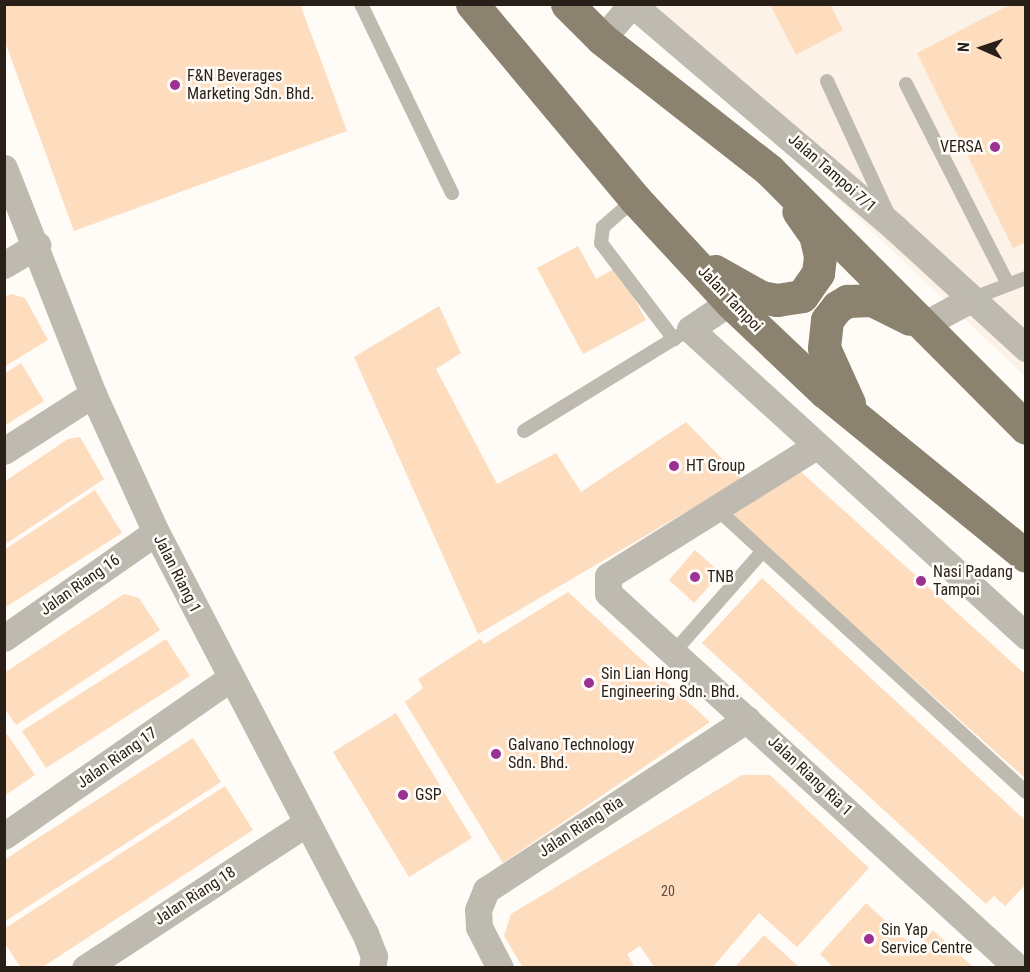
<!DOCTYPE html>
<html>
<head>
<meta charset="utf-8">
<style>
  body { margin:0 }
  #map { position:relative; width:1030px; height:972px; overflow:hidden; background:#fffbf7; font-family:"Roboto Condensed",sans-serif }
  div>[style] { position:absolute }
  .built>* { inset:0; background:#fdf2e7 }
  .building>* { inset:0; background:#fedcbe }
  .service>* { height:14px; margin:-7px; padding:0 7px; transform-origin:7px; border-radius:7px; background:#bebaaf }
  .minor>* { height:27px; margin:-13.5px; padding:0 13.5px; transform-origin:13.5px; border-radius:13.5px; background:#bebaaf }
  .primary>* { height:33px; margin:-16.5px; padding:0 16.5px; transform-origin:16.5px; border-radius:16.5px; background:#8b836f }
  .dots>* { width:16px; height:16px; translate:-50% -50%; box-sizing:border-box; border:3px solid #fffbf7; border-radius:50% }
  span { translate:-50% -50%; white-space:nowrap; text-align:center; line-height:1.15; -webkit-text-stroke:5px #fffbf7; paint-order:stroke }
  .number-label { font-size:14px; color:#5d4e42 }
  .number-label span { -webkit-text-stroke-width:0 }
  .poi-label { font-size:16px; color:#271f18 }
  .left { translate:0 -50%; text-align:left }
  .right { translate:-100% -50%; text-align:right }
  .street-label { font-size:16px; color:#271f18 }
  .frame { position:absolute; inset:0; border:6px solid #271f18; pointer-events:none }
  .north { position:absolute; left:952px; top:18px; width:60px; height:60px; -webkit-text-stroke:4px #fffbf7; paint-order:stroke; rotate:273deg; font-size:16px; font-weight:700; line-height:24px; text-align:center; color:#271f18 }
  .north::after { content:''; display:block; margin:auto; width:21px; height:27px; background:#271f18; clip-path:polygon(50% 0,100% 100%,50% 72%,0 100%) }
</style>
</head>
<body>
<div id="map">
  <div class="built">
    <div style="clip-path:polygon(618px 5px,1025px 5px,1025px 376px,773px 138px)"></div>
  </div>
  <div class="building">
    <div style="clip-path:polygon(4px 4px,300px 4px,347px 131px,74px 231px,4px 39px)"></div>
    <div style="clip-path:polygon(770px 4px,830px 4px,843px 30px,796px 55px)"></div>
    <div style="clip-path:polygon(1011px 4px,1026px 4px,1026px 242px,1013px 248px,917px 53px)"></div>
    <div style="clip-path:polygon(578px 246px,596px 279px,617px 267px,646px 320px,583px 354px,537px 268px)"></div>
    <div style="clip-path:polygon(11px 294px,25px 298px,48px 340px,4px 367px,4px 298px)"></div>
    <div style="clip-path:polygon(439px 306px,461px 353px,436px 369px,497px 484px,556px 453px,581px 492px,686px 422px,742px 479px,478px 634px,354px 357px)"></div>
    <div style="clip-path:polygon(21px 363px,44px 401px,4px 426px,4px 374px)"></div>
    <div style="clip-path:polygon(80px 437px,104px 479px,4px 545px,4px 482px,68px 439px)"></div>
    <div style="clip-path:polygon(801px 472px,1026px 675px,1026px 779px,730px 515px)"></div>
    <div style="clip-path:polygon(95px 490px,122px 533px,4px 608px,4px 550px)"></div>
    <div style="clip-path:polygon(695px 550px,721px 573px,694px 603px,669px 580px)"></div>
    <div style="clip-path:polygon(762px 578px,1026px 821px,1026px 884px,1005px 906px,994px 896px,986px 904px,702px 643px)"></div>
    <div style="clip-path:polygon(568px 592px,710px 722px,503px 863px,405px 702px,423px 688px,418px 679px,480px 639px,484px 644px)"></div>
    <div style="clip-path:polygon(124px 594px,139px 598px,160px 630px,16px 725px,4px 708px,4px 673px)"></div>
    <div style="clip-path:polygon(166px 639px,190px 676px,46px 768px,22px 731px)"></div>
    <div style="clip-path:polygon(396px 713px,472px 838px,409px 877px,333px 752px)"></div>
    <div style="clip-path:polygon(7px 734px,35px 775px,4px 796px,4px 736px)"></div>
    <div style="clip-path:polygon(193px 738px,221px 782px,4px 922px,4px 860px)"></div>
    <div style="clip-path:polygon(742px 775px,770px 775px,869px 868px,797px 947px,759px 913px,712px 968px,655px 968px,640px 946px,627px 954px,635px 968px,523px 968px,504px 936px,511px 914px)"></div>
    <div style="clip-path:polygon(225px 786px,253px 830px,41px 968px,21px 968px,4px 942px,4px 929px)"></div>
    <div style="clip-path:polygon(866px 903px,916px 949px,933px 930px,974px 968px,834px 968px,820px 954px)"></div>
    <div style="clip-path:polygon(764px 935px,800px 968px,734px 968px)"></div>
  </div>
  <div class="service">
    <div style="left:361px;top:4px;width:210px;rotate:64.3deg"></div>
    <div style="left:827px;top:81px;width:149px;rotate:65.3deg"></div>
    <div style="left:906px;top:84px;width:225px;rotate:63deg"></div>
    <div style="left:635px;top:199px;width:43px;rotate:138.8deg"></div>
    <div style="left:603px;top:227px;width:16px;rotate:97deg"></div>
    <div style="left:601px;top:243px;width:121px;rotate:52.8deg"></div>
    <div style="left:971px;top:299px;width:59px;rotate:-20.9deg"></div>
    <div style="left:524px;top:431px;width:195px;rotate:-31.6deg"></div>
    <div style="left:716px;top:508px;width:420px;rotate:42.5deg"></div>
    <div style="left:673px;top:653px;width:135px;rotate:-48.6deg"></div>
  </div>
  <div class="minor">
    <div style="left:632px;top:4px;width:345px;rotate:40.4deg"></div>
    <div style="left:895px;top:228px;width:178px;rotate:42.5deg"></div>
    <div style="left:602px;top:39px;width:46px;rotate:-49.4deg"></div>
    <div style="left:4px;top:168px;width:243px;rotate:68.5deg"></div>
    <div style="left:93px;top:394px;width:152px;rotate:65.5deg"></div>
    <div style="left:156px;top:532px;width:452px;rotate:62.5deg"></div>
    <div style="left:365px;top:933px;width:25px;rotate:69deg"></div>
    <div style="left:374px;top:956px;width:12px;rotate:99deg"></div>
    <div style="left:4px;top:265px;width:39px;rotate:-31deg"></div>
    <div style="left:730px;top:302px;width:48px;rotate:146deg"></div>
    <div style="left:690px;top:329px;width:455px;rotate:42.4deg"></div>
    <div style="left:925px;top:324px;width:52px;rotate:-28.5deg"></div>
    <div style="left:816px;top:446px;width:245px;rotate:148deg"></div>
    <div style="left:608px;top:576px;width:17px;rotate:90deg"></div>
    <div style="left:608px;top:593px;width:556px;rotate:42.45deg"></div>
    <div style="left:4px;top:451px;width:106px;rotate:-32.6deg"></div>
    <div style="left:4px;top:638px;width:185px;rotate:-34.9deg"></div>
    <div style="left:4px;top:836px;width:274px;rotate:-34.9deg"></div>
    <div style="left:85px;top:968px;width:263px;rotate:-33.2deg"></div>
    <div style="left:500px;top:968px;width:46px;rotate:-117.1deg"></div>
    <div style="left:479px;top:927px;width:17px;rotate:-93deg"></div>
    <div style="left:478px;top:910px;width:22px;rotate:-68deg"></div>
    <div style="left:486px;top:890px;width:312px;rotate:-33.2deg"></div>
  </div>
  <div class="primary">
    <div style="left:472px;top:4px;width:254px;rotate:50.1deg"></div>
    <div style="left:635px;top:199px;width:140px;rotate:47.3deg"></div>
    <div style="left:730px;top:302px;width:131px;rotate:43.5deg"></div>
    <div style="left:825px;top:392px;width:259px;rotate:39.2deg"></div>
    <div style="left:567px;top:4px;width:49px;rotate:45deg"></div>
    <div style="left:602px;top:39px;width:212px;rotate:38.1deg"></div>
    <div style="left:769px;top:170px;width:364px;rotate:45.1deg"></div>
    <div style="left:715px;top:271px;width:53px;rotate:29.5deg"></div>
    <div style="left:761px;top:297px;width:16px;rotate:11deg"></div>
    <div style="left:777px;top:300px;width:25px;rotate:-9deg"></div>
    <div style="left:802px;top:296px;width:28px;rotate:-55deg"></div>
    <div style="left:818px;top:273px;width:17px;rotate:-83deg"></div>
    <div style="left:820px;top:256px;width:22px;rotate:-103deg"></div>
    <div style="left:815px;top:235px;width:29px;rotate:-125deg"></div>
    <div style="left:849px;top:403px;width:60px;rotate:-114.4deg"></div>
    <div style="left:824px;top:348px;width:28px;rotate:-84deg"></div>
    <div style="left:827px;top:320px;width:16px;rotate:-52deg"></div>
    <div style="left:837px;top:307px;width:12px;rotate:-31deg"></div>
    <div style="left:847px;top:301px;width:25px;rotate:-2deg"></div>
    <div style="left:872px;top:300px;width:42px;rotate:26.6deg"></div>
  </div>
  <div class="dots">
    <div style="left:175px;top:85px;background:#9b3193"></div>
    <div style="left:995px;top:147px;background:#9b3193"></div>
    <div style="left:674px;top:466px;background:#9b3193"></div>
    <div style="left:695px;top:577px;background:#9b3193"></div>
    <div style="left:921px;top:581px;background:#9b3193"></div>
    <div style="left:589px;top:683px;background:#9b3193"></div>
    <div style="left:496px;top:754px;background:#9b3193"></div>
    <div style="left:403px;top:795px;background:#9b3193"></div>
    <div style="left:869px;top:939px;background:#9b3193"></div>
  </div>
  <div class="number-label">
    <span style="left:668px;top:891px">20</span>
  </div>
  <div class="poi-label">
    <span class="left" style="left:187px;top:85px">F&amp;N Beverages<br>Marketing Sdn. Bhd.</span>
    <span class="right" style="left:983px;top:147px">VERSA</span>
    <span class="left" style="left:686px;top:466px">HT Group</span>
    <span class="left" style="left:933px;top:581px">Nasi Padang<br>Tampoi</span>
    <span class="left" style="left:707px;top:577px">TNB</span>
    <span class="left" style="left:601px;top:683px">Sin Lian Hong<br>Engineering Sdn. Bhd.</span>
    <span class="left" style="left:508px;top:754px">Galvano Technology<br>Sdn. Bhd.</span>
    <span class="left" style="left:415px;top:795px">GSP</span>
    <span class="left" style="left:881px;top:939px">Sin Yap<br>Service Centre</span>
  </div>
  <div class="street-label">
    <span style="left:832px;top:173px;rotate:41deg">Jalan Tampoi 7/1</span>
    <span style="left:730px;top:299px;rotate:46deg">Jalan Tampoi</span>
    <span style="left:177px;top:574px;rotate:63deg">Jalan Riang 1</span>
    <span style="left:80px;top:585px;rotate:-35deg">Jalan Riang 16</span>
    <span style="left:117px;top:758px;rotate:-35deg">Jalan Riang 17</span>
    <span style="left:810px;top:776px;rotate:43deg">Jalan Riang Ria 1</span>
    <span style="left:581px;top:827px;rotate:-33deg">Jalan Riang Ria</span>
    <span style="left:195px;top:896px;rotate:-33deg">Jalan Riang 18</span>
  </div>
  <div class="frame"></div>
  <div class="north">N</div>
</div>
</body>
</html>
